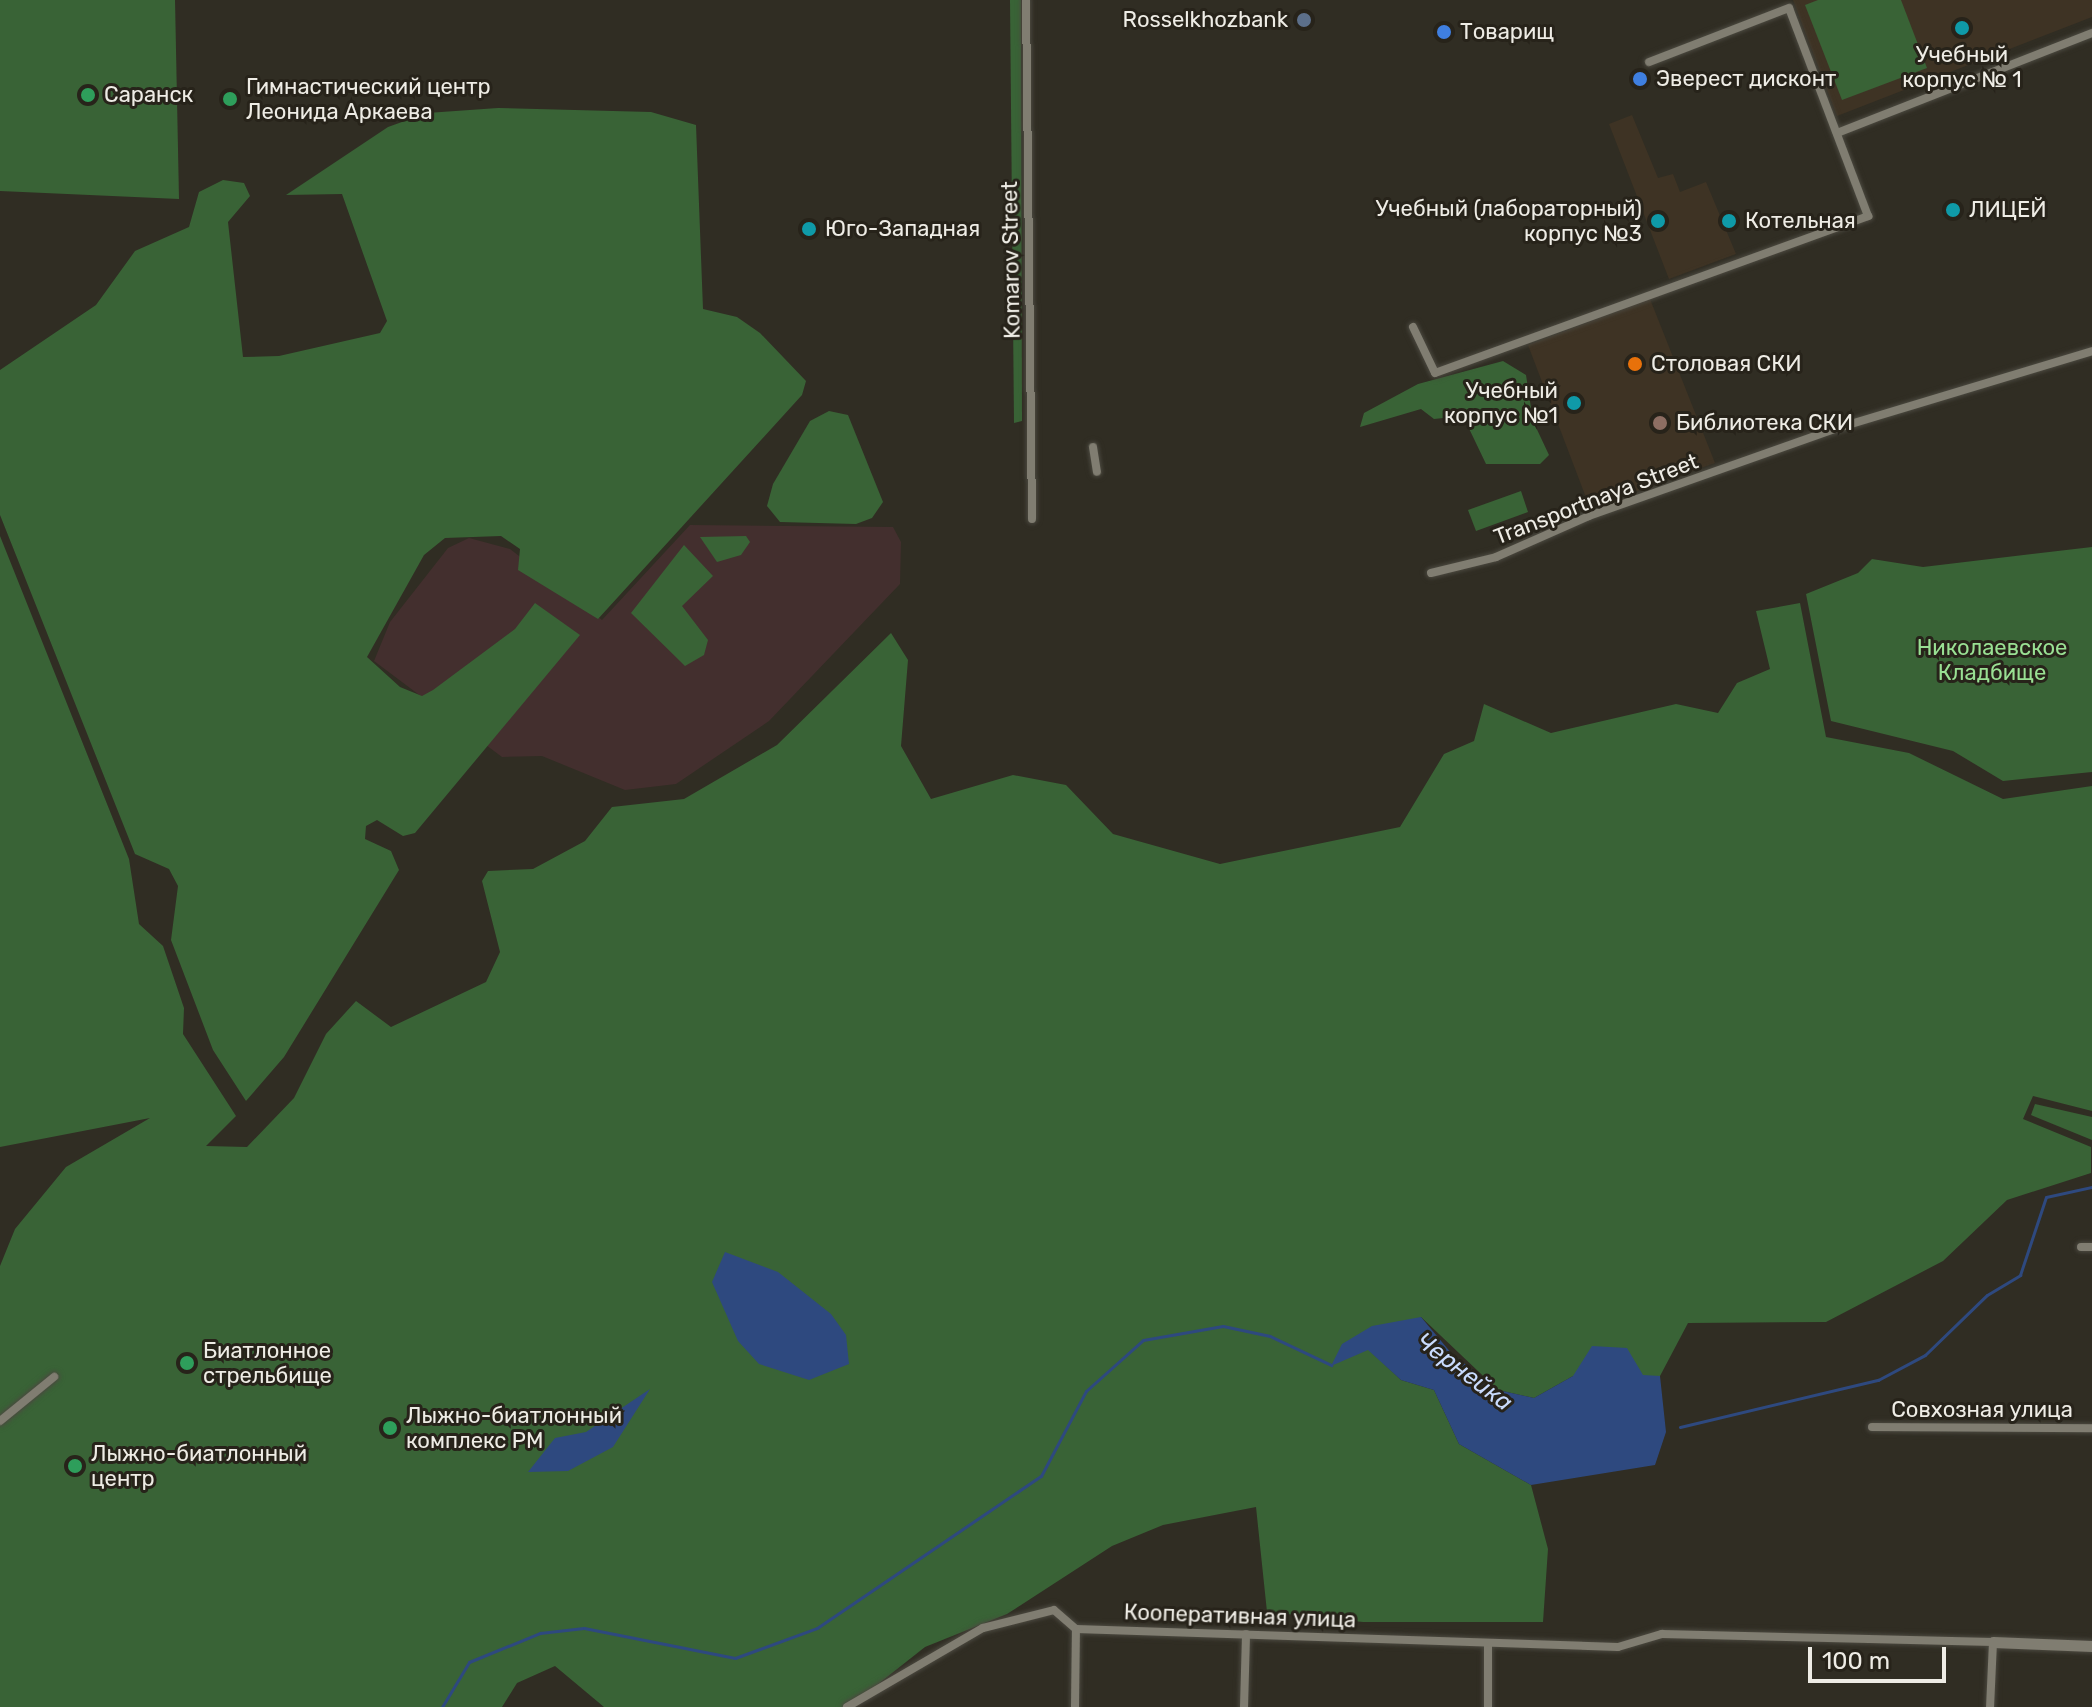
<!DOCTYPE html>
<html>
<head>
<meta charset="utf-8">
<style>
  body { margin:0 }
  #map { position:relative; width:2092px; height:1707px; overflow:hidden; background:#302d23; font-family:Rubik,sans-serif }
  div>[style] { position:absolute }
  .education>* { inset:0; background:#3e3324 }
  .medical>* { inset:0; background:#432f2e }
  .green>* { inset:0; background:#396336 }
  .water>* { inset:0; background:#2e497f }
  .stream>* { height:3px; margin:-1.5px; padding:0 1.5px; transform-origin:1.5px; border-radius:1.5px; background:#2e497f }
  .roads { filter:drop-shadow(0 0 2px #4b4940) drop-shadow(0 0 2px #4b4940) }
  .minor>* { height:8px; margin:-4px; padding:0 4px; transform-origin:4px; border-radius:4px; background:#807d71 }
  .tertiary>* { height:11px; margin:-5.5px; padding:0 5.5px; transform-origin:5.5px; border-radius:5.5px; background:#807d71 }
  .dots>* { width:22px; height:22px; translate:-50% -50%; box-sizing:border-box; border:4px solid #27231a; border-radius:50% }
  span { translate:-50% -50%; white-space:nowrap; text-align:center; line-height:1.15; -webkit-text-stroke:6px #27231a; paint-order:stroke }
  .poi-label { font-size:22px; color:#eeece5 }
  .right { translate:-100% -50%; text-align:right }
  .left { translate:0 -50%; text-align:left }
  .street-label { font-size:22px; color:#eeece5 }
  .park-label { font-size:22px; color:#99e093 }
  .water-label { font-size:24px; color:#c9dbfd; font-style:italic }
  .scale { position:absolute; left:1808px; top:1647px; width:138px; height:36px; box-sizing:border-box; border:4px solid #eeece5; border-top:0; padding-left:10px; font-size:24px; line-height:28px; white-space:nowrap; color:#eeece5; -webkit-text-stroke:6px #27231a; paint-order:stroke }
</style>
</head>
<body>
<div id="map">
  <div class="education">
    <div style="clip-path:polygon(1793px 0,2092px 0,2092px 17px,1837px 116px)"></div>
    <div style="clip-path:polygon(1632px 115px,1658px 178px,1673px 174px,1680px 192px,1706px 182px,1736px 254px,1669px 279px,1609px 124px)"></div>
    <div style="clip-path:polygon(1650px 299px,1715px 463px,1590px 508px,1528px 345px)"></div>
  </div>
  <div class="medical">
    <div style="clip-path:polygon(690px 525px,893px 527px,901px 542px,900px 584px,769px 721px,676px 784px,625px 790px,542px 756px,502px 757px,374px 661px,390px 622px,448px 548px,469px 538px,510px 549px,602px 620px)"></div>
  </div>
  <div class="green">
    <div style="clip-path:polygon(0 0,175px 0,179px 199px,0 191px)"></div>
    <div style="clip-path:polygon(1010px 0,1021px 0,1022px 421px,1014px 423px)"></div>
    <div style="clip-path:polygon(1818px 0,1901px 0,1927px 68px,1842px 100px,1805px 5px)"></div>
    <div style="clip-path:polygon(498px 108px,651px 112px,696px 125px,703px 309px,737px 317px,760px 333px,806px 381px,802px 395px,598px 619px,518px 570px,520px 549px,501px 536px,445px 538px,424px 555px,367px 657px,400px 687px,422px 696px,433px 690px,515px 629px,535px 603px,580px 635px,415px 833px,403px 836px,377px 820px,366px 826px,365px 839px,391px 851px,399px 870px,284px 1057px,246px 1101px,213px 1050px,171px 940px,178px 886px,169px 869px,135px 854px,0 515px,0 370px,96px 305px,135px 251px,189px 227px,199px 192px,223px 180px,244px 183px,250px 196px,228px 222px,243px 357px,279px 356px,380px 333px,387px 321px,342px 194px,286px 195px,388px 127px,427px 113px)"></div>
    <div style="clip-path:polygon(1503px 361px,1526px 375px,1533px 421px,1549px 455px,1540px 464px,1486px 464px,1463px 416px,1434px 419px,1421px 409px,1360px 427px,1364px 413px,1418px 384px)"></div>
    <div style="clip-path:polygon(829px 411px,848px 415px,883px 502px,872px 518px,856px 524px,780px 522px,767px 506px,773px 484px,810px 421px)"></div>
    <div style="clip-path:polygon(1521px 491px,1528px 512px,1476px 531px,1468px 510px)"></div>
    <div style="clip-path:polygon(0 536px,129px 859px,139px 924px,163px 946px,184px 1008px,183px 1034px,236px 1116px,206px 1146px,247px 1147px,294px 1098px,326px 1034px,356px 1001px,391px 1027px,486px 982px,500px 952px,482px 881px,488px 871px,533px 869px,585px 841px,612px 807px,684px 799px,777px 745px,891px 633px,908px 660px,901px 746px,931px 799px,1013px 775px,1066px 785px,1113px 834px,1220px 864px,1400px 827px,1444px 754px,1474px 741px,1484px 704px,1551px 733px,1676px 704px,1718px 713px,1737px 683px,1770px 669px,1756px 611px,1800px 603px,1826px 737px,1909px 753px,2003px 799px,2092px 786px,2092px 1111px,2033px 1096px,2023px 1119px,2091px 1147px,2091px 1173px,2007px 1200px,1943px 1261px,1826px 1322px,1688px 1323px,1660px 1376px,1573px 1376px,1534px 1398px,1498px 1390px,1421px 1317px,1368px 1349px,1401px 1380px,1434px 1390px,1459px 1444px,1531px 1485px,1548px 1549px,1543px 1622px,1363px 1622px,1267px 1612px,1256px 1507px,1163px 1525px,1112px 1546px,1007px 1614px,925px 1647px,849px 1707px,604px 1707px,555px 1666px,517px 1683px,502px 1707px,0 1707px,0 1266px,15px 1229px,66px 1167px,150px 1118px,0 1147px)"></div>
    <div style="clip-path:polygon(746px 536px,750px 542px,741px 555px,717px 562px,700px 537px)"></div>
    <div style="clip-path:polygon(684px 545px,713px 576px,682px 606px,708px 640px,704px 655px,685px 666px,631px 613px)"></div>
    <div style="clip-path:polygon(2092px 547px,2092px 772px,2003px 781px,1953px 751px,1831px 721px,1806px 594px,1858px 573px,1872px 559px,1923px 567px)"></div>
    <div style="clip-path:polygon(2035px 1104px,2092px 1117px,2092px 1140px,2031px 1115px)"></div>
  </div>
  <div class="water">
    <div style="clip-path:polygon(725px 1252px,778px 1272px,831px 1314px,846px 1335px,849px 1364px,809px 1380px,759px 1364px,738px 1341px,712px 1282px)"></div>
    <div style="clip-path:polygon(1421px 1317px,1452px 1354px,1498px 1390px,1534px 1398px,1573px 1376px,1592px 1346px,1627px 1348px,1643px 1375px,1660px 1376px,1666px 1432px,1655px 1465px,1531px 1485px,1459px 1444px,1434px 1390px,1401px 1380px,1368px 1350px,1331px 1366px,1342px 1344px,1372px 1326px)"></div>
    <div style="clip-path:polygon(650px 1389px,613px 1447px,568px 1471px,528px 1472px,555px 1438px,586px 1432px)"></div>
  </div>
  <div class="stream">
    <div style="left:1680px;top:1427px;width:204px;rotate:-13.4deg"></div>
    <div style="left:1878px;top:1380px;width:53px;rotate:-28deg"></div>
    <div style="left:1925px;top:1355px;width:86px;rotate:-44.1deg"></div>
    <div style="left:1987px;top:1295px;width:39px;rotate:-31deg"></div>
    <div style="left:2020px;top:1275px;width:82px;rotate:-71.6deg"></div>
    <div style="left:2046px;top:1197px;width:47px;rotate:-12.3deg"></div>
    <div style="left:442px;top:1707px;width:52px;rotate:-59deg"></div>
    <div style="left:469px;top:1662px;width:77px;rotate:-22.2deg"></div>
    <div style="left:540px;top:1633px;width:44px;rotate:-6.5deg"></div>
    <div style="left:584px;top:1628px;width:154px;rotate:11.2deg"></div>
    <div style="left:735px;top:1658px;width:87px;rotate:-20.1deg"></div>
    <div style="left:817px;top:1628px;width:271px;rotate:-34.2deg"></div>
    <div style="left:1041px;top:1476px;width:96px;rotate:-62.1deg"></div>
    <div style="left:1086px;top:1391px;width:76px;rotate:-41.8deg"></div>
    <div style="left:1143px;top:1340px;width:81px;rotate:-9.9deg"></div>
    <div style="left:1223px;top:1326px;width:48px;rotate:12deg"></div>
    <div style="left:1270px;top:1336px;width:68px;rotate:25.4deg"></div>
  </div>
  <div class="roads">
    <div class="minor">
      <div style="left:1026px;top:0;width:519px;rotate:89.34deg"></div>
      <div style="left:1837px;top:133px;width:274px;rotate:-21.4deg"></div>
      <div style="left:1413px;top:327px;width:51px;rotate:64.4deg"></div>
      <div style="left:1435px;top:373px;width:461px;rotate:-19.9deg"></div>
      <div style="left:1868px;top:216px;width:222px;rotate:-110.8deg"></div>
      <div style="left:1789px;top:8px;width:150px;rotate:158.9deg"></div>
      <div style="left:1093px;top:447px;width:25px;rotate:81deg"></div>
      <div style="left:1431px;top:573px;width:67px;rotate:-13.8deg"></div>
      <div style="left:1496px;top:557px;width:102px;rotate:-23.8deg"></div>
      <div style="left:1589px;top:516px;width:267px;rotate:-19.5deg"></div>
      <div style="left:1841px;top:427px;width:262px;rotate:-16.8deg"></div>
      <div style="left:2081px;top:1247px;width:11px"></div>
      <div style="left:0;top:1421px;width:70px;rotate:-39.2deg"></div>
      <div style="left:1872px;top:1427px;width:220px;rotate:0.3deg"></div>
      <div style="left:1488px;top:1643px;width:64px;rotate:90deg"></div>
      <div style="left:847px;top:1707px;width:157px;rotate:-30.2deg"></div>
      <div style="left:983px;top:1628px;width:73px;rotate:-14.2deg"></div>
      <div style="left:1054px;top:1610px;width:29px;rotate:41deg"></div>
      <div style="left:1076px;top:1629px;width:542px;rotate:1.9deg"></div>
      <div style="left:1618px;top:1647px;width:46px;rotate:-16.5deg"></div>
      <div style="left:1662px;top:1634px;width:331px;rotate:1.4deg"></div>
      <div style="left:1993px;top:1642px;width:65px;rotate:92.6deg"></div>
      <div style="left:1075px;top:1707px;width:78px;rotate:-89.3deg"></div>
      <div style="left:1244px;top:1707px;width:73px;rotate:-88.4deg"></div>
    </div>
    <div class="tertiary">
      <div style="left:1993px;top:1642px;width:99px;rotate:2.3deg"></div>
    </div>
  </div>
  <div class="dots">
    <div style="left:1304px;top:20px;background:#5c6f8a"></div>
    <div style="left:1962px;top:28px;background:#0f9aa8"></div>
    <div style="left:1444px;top:32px;background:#3f7fe0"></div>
    <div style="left:1640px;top:79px;background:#3f7fe0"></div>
    <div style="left:88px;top:95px;background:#2e9e5b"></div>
    <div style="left:230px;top:99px;background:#2e9e5b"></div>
    <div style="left:1953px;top:210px;background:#0f9aa8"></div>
    <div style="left:1658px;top:221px;background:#0f9aa8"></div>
    <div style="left:1729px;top:221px;background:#0f9aa8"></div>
    <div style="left:809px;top:229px;background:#0f9aa8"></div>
    <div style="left:1635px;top:364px;background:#e8710a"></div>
    <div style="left:1574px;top:403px;background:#0f9aa8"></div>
    <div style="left:1660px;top:423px;background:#8d6e63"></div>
    <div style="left:187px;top:1363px;background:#2e9e5b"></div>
    <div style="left:390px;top:1428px;background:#2e9e5b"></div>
    <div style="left:75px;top:1466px;background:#2e9e5b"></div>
  </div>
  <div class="poi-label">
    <span class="right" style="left:1288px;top:20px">Rosselkhozbank</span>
    <span class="left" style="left:1460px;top:32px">Товарищ</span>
    <span style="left:1962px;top:67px">Учебный<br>корпус № 1</span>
    <span class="left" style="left:1656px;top:79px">Эверест дисконт</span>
    <span class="left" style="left:246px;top:99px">Гимнастический центр<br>Леонида Аркаева</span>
    <span class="left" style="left:104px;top:95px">Саранск</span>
    <span class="right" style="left:1642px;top:221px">Учебный (лабораторный)<br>корпус №3</span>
    <span class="left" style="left:1969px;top:210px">ЛИЦЕЙ</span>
    <span class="left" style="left:1745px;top:221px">Котельная</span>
    <span class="left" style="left:825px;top:229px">Юго-Западная</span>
    <span class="left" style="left:1651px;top:364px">Столовая СКИ</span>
    <span class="right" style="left:1558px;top:403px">Учебный<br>корпус №1</span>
    <span class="left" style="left:1676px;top:423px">Библиотека СКИ</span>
    <span class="left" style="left:203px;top:1363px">Биатлонное<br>стрельбище</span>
    <span class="left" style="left:406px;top:1428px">Лыжно-биатлонный<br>комплекс РМ</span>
    <span class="left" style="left:91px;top:1466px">Лыжно-биатлонный<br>центр</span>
  </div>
  <div class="street-label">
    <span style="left:1011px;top:260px;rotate:-91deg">Komarov Street</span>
    <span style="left:1596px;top:499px;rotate:-21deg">Transportnaya Street</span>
    <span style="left:1982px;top:1410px">Совхозная улица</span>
    <span style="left:1240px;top:1616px;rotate:2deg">Кооперативная улица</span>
  </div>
  <div class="park-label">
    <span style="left:1992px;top:660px">Николаевское<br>Кладбище</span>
  </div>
  <div class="water-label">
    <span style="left:1464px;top:1372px;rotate:37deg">Чернейка</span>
  </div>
  <div class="scale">100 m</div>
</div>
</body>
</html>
